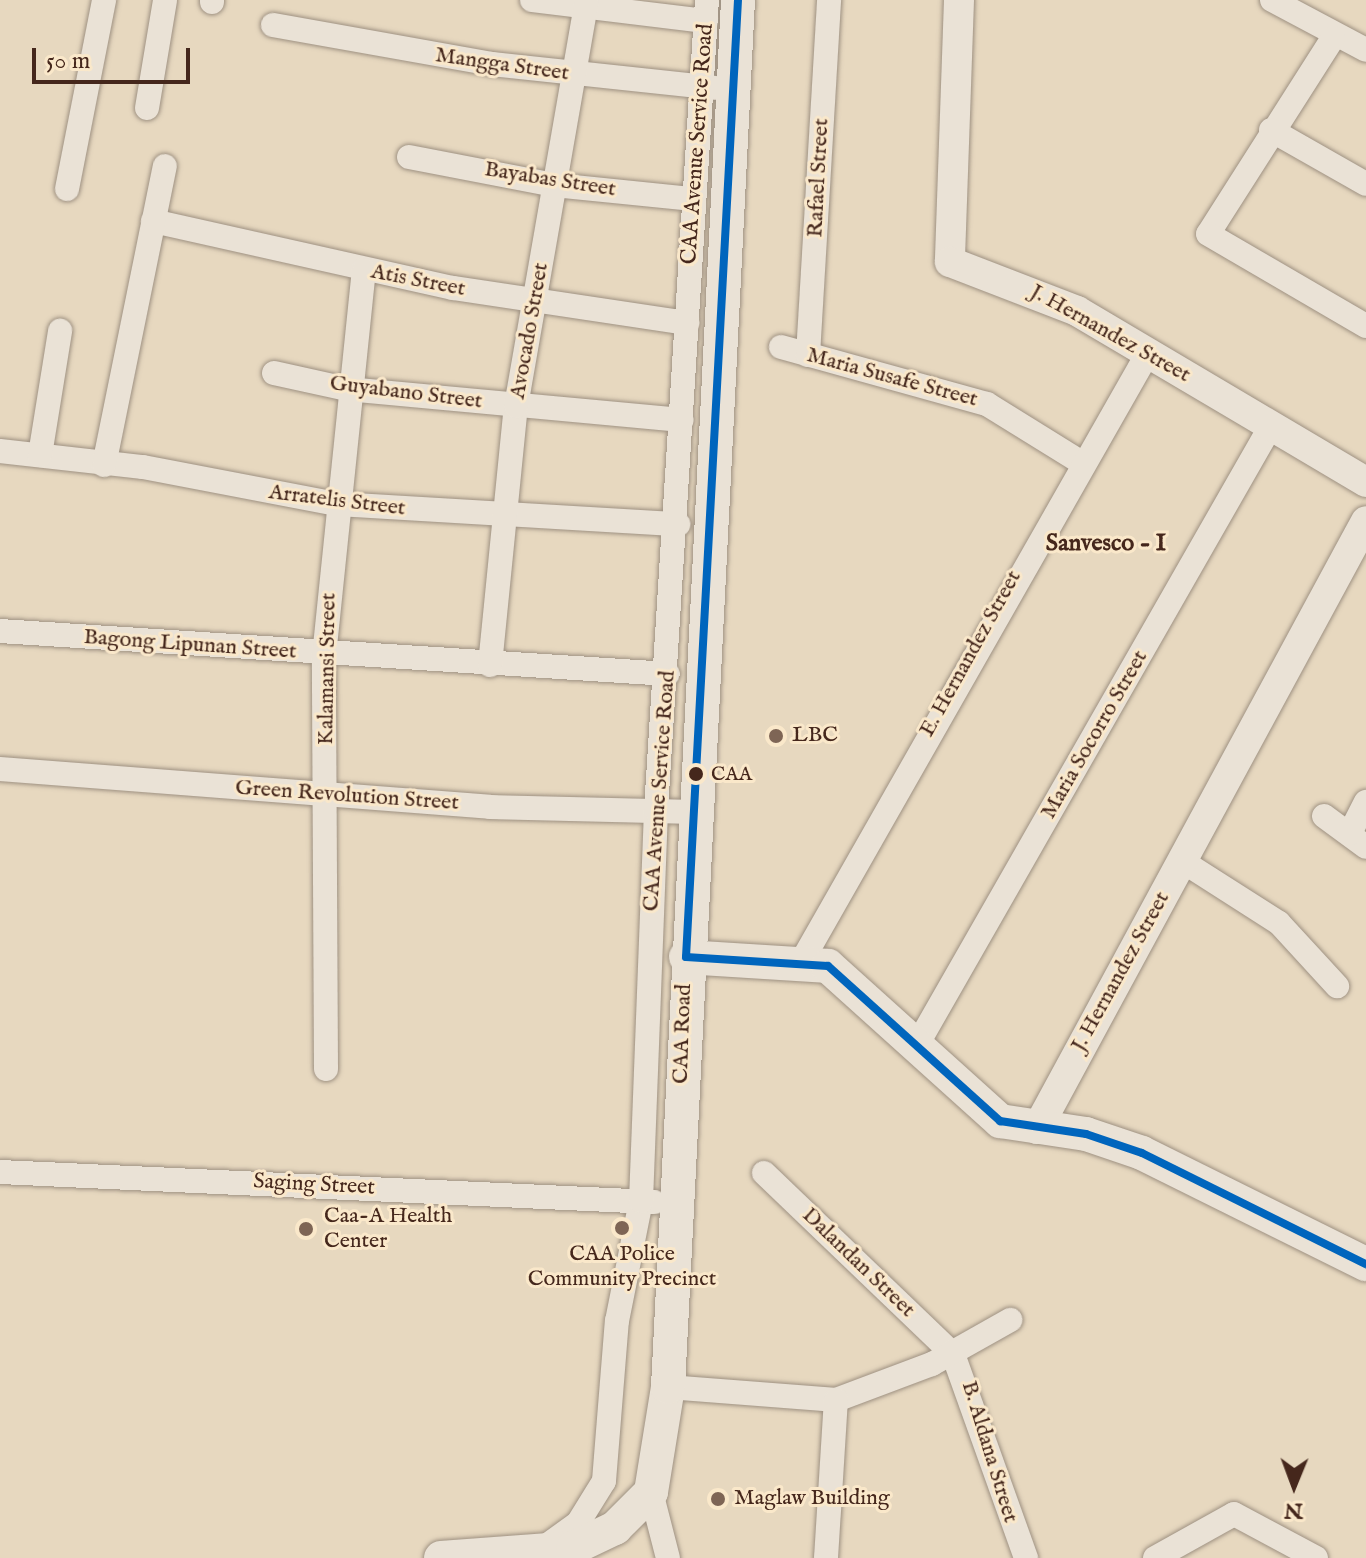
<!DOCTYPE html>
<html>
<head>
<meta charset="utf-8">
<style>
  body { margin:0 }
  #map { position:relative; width:1366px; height:1558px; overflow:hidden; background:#e7d8bf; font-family:"IM FELL English",serif }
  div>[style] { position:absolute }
  .roads { filter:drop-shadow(0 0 2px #9e9182) drop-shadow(0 0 2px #9e9182) }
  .minor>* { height:24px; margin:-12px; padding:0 12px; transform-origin:12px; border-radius:12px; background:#eae2d6 }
  .tertiary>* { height:30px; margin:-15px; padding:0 15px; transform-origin:15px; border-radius:15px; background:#eae2d6 }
  .secondary>* { height:34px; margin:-17px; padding:0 17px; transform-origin:17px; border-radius:17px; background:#eae2d6 }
  .bus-1>* { height:8px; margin:-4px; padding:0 4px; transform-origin:4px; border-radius:4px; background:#0065bd }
  .dots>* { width:22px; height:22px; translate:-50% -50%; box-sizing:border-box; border:4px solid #fae8ca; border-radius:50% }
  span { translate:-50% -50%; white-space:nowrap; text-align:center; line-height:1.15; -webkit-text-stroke:6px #fae8ca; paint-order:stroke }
  .bus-label { font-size:20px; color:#45271c }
  .left { translate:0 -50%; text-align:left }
  .street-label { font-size:22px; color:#45271c }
  .poi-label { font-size:22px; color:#45271c }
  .neighbourhood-label { font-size:24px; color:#45271c; font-weight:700 }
  .north { position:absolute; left:1254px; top:1446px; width:80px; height:80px; -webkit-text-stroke:6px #fae8ca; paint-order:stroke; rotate:181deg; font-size:22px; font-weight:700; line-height:32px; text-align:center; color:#45271c }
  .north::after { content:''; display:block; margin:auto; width:28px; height:36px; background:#45271c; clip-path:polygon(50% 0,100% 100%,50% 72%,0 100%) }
  .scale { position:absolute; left:32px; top:48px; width:158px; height:36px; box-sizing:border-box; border:4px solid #45271c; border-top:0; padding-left:10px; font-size:24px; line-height:28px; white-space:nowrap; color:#45271c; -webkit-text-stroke:6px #fae8ca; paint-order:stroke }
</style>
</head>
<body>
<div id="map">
  <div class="roads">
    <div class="minor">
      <div style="left:532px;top:0;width:175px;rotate:6.9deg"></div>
      <div style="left:1272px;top:0;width:106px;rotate:28deg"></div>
      <div style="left:212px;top:2px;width:2px;rotate:-90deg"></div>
      <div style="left:273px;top:25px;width:222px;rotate:10.1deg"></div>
      <div style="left:492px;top:64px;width:224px;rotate:6.1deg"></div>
      <div style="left:1333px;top:38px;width:232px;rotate:122.5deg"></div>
      <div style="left:1208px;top:234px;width:183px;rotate:30.2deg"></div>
      <div style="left:147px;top:108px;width:109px;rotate:-80.5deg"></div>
      <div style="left:1271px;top:130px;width:109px;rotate:29.6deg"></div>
      <div style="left:409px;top:157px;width:148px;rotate:10.9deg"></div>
      <div style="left:554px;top:185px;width:140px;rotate:5.8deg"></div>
      <div style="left:67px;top:189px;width:193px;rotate:-78.9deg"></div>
      <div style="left:153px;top:221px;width:307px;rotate:12.6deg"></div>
      <div style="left:453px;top:288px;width:237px;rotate:8.5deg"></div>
      <div style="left:781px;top:347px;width:214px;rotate:15.5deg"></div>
      <div style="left:987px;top:404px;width:112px;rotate:31.8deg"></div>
      <div style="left:808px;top:355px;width:356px;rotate:-86.6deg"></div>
      <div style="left:274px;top:373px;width:75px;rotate:12.4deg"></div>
      <div style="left:347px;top:389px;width:336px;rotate:5.3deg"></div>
      <div style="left:0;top:451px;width:144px;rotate:6.4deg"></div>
      <div style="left:143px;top:467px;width:197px;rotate:10.8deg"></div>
      <div style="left:337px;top:504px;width:342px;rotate:3.4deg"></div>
      <div style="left:40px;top:455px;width:126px;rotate:-80.8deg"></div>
      <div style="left:104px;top:465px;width:305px;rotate:-78.5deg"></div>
      <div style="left:0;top:631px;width:669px;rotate:3.68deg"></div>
      <div style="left:490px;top:665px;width:260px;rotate:-84.3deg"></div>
      <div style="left:516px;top:406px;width:412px;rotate:-80.1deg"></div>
      <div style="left:0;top:769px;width:491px;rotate:4.4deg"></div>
      <div style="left:490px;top:807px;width:205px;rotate:1.4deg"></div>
      <div style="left:1324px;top:816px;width:52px;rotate:36.4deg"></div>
      <div style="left:1350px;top:833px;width:35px;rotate:-63deg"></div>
      <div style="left:1182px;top:861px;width:115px;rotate:32.6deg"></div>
      <div style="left:1279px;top:923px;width:86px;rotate:47.4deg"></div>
      <div style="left:803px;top:959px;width:697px;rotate:-60.35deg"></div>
      <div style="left:917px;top:1045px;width:715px;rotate:-60.25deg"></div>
      <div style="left:326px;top:1069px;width:413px;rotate:-90.3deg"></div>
      <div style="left:324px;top:656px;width:388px;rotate:-84.1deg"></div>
      <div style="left:0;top:1172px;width:655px;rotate:2.63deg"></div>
      <div style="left:764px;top:1173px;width:262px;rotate:43.8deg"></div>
      <div style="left:953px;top:1354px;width:217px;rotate:70.3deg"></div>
      <div style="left:668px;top:1387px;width:169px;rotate:4.4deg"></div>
      <div style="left:836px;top:1400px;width:103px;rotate:-20.6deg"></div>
      <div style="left:932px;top:1364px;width:90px;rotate:-29.4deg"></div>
      <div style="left:651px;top:1492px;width:68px;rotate:75.6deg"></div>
      <div style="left:542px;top:1549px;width:44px;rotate:-35.8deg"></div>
      <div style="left:578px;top:1523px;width:49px;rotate:-58.2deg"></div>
      <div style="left:604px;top:1481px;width:161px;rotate:-85.4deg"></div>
      <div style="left:617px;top:1321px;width:122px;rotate:-78.7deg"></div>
      <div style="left:641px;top:1201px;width:391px;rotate:-87.8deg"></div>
      <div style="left:656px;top:810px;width:812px;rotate:-86.4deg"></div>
      <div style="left:826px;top:1558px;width:158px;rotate:-86.4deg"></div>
      <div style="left:1155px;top:1558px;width:90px;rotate:-29.1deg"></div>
      <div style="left:1234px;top:1514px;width:93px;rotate:28.2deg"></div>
    </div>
    <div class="tertiary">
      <div style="left:959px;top:0;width:262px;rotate:92deg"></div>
      <div style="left:950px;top:262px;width:136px;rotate:21.1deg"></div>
      <div style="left:1077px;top:311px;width:336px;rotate:30.6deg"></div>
      <div style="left:1037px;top:1129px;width:691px;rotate:-61.58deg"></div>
    </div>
    <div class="secondary">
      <div style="left:686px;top:957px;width:142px;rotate:3.6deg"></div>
      <div style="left:828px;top:966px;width:232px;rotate:42deg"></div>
      <div style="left:1000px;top:1121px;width:87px;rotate:8.6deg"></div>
      <div style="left:1086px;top:1134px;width:59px;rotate:18.7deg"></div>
      <div style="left:1142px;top:1153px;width:250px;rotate:26.4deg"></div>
      <div style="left:441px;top:1558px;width:132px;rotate:-4.3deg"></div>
      <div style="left:573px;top:1548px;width:47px;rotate:-25.5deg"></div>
      <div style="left:615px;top:1528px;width:51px;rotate:-45deg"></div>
      <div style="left:651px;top:1492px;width:106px;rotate:-80.8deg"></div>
      <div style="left:668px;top:1387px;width:1389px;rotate:-87.11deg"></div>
    </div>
  </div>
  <div class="bus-1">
    <div style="left:686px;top:957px;width:958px;rotate:-86.89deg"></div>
    <div style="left:686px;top:957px;width:142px;rotate:3.6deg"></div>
    <div style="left:828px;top:966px;width:232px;rotate:42deg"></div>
    <div style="left:1000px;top:1121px;width:87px;rotate:8.6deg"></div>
    <div style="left:1086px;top:1134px;width:59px;rotate:18.7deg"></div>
    <div style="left:1142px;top:1153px;width:250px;rotate:26.4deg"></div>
  </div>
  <div class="dots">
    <div style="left:776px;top:736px;background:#7e6555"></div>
    <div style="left:696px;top:774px;background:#45271c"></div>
    <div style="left:622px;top:1228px;background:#7e6555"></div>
    <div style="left:306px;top:1229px;background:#7e6555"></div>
    <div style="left:718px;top:1499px;background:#7e6555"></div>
  </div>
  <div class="bus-label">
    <span class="left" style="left:711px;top:774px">CAA</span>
  </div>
  <div class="street-label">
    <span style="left:502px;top:65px;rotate:8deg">Mangga Street</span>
    <span style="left:698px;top:144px;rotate:-86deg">CAA Avenue Service Road</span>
    <span style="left:819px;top:178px;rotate:-87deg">Rafael Street</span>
    <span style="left:550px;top:180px;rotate:9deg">Bayabas Street</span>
    <span style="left:418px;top:281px;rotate:11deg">Atis Street</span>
    <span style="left:530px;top:331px;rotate:-80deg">Avocado Street</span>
    <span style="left:1110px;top:334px;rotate:29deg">J. Hernandez Street</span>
    <span style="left:892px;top:378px;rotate:15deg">Maria Susafe Street</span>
    <span style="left:406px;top:393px;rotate:7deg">Guyabano Street</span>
    <span style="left:337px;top:501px;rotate:7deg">Arratelis Street</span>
    <span style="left:190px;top:645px;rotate:4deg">Bagong Lipunan Street</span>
    <span style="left:971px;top:654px;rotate:-61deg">E. Hernandez Street</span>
    <span style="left:328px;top:669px;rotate:-89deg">Kalamansi Street</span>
    <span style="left:1095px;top:735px;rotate:-60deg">Maria Socorro Street</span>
    <span style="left:660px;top:791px;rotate:-86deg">CAA Avenue Service Road</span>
    <span style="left:347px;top:796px;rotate:4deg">Green Revolution Street</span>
    <span style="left:1121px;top:972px;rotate:-61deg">J. Hernandez Street</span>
    <span style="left:683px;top:1034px;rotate:-88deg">CAA Road</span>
    <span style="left:314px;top:1185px;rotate:3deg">Saging Street</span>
    <span style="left:858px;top:1263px;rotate:44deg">Dalandan Street</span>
    <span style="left:989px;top:1452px;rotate:73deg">B. Aldana Street</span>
  </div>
  <div class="poi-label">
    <span class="left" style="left:792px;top:736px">LBC</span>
    <span class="left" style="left:324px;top:1229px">Caa-A Health<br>Center</span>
    <span style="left:622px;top:1267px">CAA Police<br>Community Precinct</span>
    <span class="left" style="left:734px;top:1499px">Maglaw Building</span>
  </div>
  <div class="neighbourhood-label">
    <span style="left:1106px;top:544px">Sanvesco - I</span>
  </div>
  <div class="north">N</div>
  <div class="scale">50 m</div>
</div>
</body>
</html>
